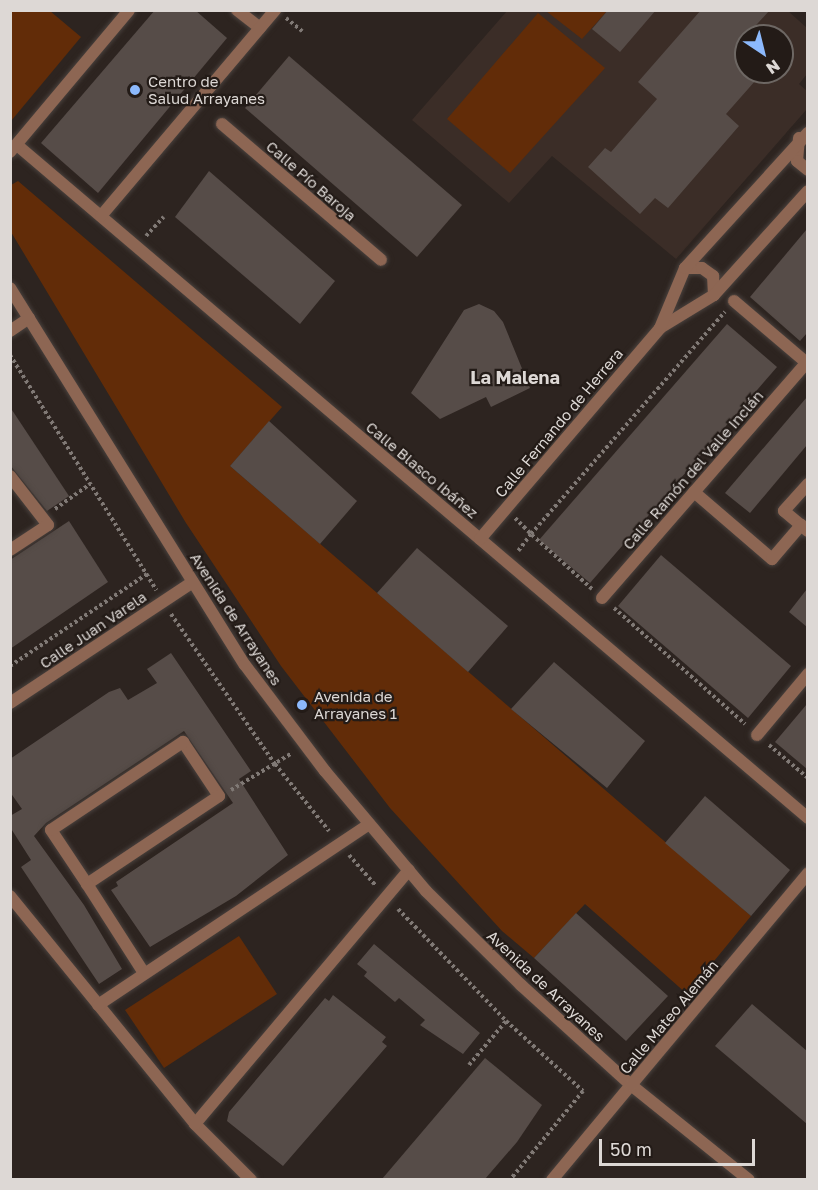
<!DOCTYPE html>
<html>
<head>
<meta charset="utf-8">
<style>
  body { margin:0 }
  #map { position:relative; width:818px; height:1190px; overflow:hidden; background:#2d2420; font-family:"Golos Text",sans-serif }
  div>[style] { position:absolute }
  .built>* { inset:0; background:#3b2d27 }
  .green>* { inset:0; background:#622c08 }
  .building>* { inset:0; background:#564c48 }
  .path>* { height:4px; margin-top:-2px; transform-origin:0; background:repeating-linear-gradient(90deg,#807975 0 3px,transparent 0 6px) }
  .roads { filter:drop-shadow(0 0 2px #49413d) drop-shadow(0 0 2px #49413d) }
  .pedestrian>* { height:12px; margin:-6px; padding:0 6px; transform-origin:6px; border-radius:6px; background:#8d6653 }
  .minor>* { height:12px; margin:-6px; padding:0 6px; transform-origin:6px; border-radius:6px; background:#8d6653 }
  .tertiary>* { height:12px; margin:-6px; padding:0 6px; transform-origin:6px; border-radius:6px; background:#8d6653 }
  .dots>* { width:16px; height:16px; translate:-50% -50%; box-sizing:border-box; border:3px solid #231b17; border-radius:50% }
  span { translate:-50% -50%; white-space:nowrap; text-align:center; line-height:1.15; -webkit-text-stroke:4.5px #231b17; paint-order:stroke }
  .poi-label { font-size:15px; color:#ddd8d5 }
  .left { translate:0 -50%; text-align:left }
  .street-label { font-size:15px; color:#ddd8d5 }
  .quarter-label { font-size:18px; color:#ddd8d5; font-weight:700 }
  .frame { position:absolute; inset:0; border:12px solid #ddd8d5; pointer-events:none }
  .north { position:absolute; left:734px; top:24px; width:60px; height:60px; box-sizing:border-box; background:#231b17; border:2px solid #6d6763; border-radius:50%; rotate:145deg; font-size:16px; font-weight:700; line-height:24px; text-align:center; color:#ddd8d5 }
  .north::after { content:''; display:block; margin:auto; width:21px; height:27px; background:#8cb9fc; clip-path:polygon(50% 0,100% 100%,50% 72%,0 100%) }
  .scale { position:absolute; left:599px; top:1139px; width:156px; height:27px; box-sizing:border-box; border:3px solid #ddd8d5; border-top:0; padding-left:8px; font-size:18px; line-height:21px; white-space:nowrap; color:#ddd8d5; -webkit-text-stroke:4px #231b17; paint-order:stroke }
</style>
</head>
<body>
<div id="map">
  <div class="built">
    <div style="clip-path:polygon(evenodd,507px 11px,788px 11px,807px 28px,807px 74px,799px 84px,807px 91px,807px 109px,676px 259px,552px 156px,509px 203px,412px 120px,507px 11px,746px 36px,782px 36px,782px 72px,746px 72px,746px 36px)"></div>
  </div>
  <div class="green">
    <div style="clip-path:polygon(11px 10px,50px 11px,81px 37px,11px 121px)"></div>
    <div style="clip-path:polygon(546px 11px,607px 11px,582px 39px)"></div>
    <div style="clip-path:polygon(538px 13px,605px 68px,510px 173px,447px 119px)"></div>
    <div style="clip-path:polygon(18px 181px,282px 407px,230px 466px,751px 916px,687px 994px,585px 904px,534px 958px,502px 931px,390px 808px,281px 666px,186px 523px,11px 232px,11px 185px)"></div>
    <div style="clip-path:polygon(239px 936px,277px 994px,164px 1068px,125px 1010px)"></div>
  </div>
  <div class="building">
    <div style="clip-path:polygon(155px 10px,195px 10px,227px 38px,98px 193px,41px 143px)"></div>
    <div style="clip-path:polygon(608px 10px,656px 10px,620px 52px,592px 29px)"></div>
    <div style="clip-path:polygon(701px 10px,770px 10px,746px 36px,746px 72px,763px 72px,726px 114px,739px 126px,668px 208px,655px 198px,640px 214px,588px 167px,605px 148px,611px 152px,657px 99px,638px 82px)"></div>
    <div style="clip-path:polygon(289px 56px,462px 205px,417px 257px,245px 108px)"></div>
    <div style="clip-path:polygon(209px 171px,335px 281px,300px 324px,175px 217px)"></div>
    <div style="clip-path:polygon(807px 229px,807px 333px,800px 341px,750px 297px)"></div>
    <div style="clip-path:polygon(479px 304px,494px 311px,503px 322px,530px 388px,491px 407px,486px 397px,440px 419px,411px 393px,464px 310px)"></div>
    <div style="clip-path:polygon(727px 324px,777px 367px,590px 583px,539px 540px)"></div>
    <div style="clip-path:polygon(807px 397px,807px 445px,750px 513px,725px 493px)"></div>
    <div style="clip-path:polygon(10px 407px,69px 496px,47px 511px,10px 465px)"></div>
    <div style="clip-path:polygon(269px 421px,357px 501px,320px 544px,230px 466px)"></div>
    <div style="clip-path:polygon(69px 521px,108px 582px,10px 649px,10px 560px)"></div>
    <div style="clip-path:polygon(417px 548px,508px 626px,468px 672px,377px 593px)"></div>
    <div style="clip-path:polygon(661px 555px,791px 666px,748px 718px,618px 606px)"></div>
    <div style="clip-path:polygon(807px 589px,807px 627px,789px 612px)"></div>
    <div style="clip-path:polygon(171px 653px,251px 771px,239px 779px,288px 855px,236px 896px,150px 947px,111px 890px,118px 886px,116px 882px,233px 803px,184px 731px,46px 823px,34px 836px,84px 905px,122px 969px,99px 984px,21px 867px,31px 860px,10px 827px,10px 816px,22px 809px,10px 792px,10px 759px,109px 692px,120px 688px,128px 700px,157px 683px,147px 669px)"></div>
    <div style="clip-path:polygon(554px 662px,645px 741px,607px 788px,511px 709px)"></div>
    <div style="clip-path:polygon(807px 704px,807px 769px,775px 742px)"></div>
    <div style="clip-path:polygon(705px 796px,790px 870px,751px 916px,665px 843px)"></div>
    <div style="clip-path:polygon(576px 913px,668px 996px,626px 1041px,534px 958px)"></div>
    <div style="clip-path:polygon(374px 944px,480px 1033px,463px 1054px,420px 1025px,425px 1020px,399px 998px,395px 1002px,364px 976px,367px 972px,357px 964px)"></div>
    <div style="clip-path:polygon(333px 995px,386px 1037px,382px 1042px,387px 1046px,283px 1166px,227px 1121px,229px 1112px,325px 998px,329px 1001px)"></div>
    <div style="clip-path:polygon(752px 1004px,807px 1051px,807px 1124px,715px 1046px)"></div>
    <div style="clip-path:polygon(485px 1058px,542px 1105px,517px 1142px,485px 1179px,382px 1179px)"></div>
  </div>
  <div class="path">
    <div style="left:286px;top:18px;width:21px;rotate:39deg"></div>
    <div style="left:146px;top:236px;width:26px;rotate:-47deg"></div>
    <div style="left:10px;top:355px;width:277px;rotate:58.1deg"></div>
    <div style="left:55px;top:509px;width:43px;rotate:-35.5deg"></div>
    <div style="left:515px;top:518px;width:23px;rotate:45deg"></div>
    <div style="left:531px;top:534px;width:21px;rotate:127deg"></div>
    <div style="left:592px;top:589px;width:82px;rotate:-138deg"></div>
    <div style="left:531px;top:534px;width:295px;rotate:-48.9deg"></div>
    <div style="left:614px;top:608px;width:175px;rotate:41.5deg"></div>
    <div style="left:171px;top:614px;width:183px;rotate:55.3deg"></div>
    <div style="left:275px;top:764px;width:86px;rotate:51.1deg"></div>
    <div style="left:10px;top:666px;width:165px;rotate:-33.9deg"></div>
    <div style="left:769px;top:745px;width:51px;rotate:40.2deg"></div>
    <div style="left:231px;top:790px;width:71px;rotate:-31.2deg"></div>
    <div style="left:349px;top:855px;width:41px;rotate:48.9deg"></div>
    <div style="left:398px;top:909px;width:156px;rotate:46deg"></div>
    <div style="left:506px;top:1021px;width:104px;rotate:42.3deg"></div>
    <div style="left:583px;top:1091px;width:115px;rotate:129.4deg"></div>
    <div style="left:469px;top:1065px;width:57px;rotate:-49.9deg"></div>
  </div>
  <div class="roads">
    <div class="pedestrian">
      <div style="left:222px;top:124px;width:209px;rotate:40.5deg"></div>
      <div style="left:734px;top:301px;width:97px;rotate:40.4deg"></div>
      <div style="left:10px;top:476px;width:62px;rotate:52.2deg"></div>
      <div style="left:48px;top:525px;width:45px;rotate:146.7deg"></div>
      <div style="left:808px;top:484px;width:36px;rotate:132deg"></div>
      <div style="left:784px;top:511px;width:31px;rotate:40deg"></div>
      <div style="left:694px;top:492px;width:103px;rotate:40.7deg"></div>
      <div style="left:772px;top:559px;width:45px;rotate:-49.5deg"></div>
      <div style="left:602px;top:598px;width:314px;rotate:-49deg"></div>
      <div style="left:757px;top:735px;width:80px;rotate:-50.1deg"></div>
      <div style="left:183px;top:742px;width:65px;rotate:56.3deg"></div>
      <div style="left:219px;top:796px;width:159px;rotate:146.3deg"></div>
      <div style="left:87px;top:884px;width:65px;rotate:-123.7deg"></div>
      <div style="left:51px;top:830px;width:159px;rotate:-33.7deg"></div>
      <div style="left:87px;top:884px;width:106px;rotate:57.4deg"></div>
    </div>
    <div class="minor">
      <div style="left:237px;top:10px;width:29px;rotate:38deg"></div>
      <div style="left:799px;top:138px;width:23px;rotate:95deg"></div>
      <div style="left:797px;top:161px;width:14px;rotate:39deg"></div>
      <div style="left:17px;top:145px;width:1039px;rotate:40.39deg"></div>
      <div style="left:10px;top:152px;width:185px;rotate:-50deg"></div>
      <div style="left:101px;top:216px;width:270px;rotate:-49.8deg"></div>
      <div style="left:685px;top:268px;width:17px"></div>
      <div style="left:702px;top:268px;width:14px;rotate:36deg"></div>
      <div style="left:713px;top:276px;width:19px;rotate:87deg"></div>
      <div style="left:660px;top:328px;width:63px;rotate:-31.4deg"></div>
      <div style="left:714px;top:295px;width:140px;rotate:-47.9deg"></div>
      <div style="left:10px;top:331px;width:23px;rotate:-34deg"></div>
      <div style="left:480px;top:539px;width:277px;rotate:-49.5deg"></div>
      <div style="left:660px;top:328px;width:65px;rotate:-67.4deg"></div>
      <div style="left:685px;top:268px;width:183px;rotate:-47.7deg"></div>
      <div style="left:10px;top:703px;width:219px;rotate:-33.5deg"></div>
      <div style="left:10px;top:896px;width:294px;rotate:50.9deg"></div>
      <div style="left:195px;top:1124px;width:79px;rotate:45deg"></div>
      <div style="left:98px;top:1005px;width:326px;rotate:-33.7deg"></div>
      <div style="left:195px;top:1124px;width:332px;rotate:-49.9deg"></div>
      <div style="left:552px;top:1180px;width:124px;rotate:-50.3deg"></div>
      <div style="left:631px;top:1085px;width:151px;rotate:38.8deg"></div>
    </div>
    <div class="tertiary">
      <div style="left:10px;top:288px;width:444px;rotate:58.1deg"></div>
      <div style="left:245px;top:665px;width:133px;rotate:53deg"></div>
      <div style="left:325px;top:771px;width:157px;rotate:49.9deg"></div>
      <div style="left:426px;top:891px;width:134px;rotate:44.7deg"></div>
      <div style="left:521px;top:985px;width:149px;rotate:42.3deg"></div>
      <div style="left:631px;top:1085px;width:276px;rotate:-50.1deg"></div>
    </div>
  </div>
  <div class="dots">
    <div style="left:135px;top:90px;background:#8cb9fc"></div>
    <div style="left:302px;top:705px;background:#8cb9fc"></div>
  </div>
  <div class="poi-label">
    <span class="left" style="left:148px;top:90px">Centro de<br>Salud Arrayanes</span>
    <span class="left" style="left:314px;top:705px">Avenida de<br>Arrayanes 1</span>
  </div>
  <div class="street-label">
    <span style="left:311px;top:181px;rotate:41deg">Calle Pío Baroja</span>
    <span style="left:559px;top:423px;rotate:-50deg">Calle Fernando de Herrera</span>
    <span style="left:422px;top:470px;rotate:40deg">Calle Blasco Ibáñez</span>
    <span style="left:693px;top:470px;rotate:-49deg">Calle Ramón del Valle Inclán</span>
    <span style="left:236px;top:619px;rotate:57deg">Avenida de Arrayanes</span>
    <span style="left:93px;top:630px;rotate:-34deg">Calle Juan Varela</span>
    <span style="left:546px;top:986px;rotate:43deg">Avenida de Arrayanes</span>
    <span style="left:669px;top:1017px;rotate:-50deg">Calle Mateo Alemán</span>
  </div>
  <div class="quarter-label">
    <span style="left:515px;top:377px">La Malena</span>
  </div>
  <div class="frame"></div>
  <div class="north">N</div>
  <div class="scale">50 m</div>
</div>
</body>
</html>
